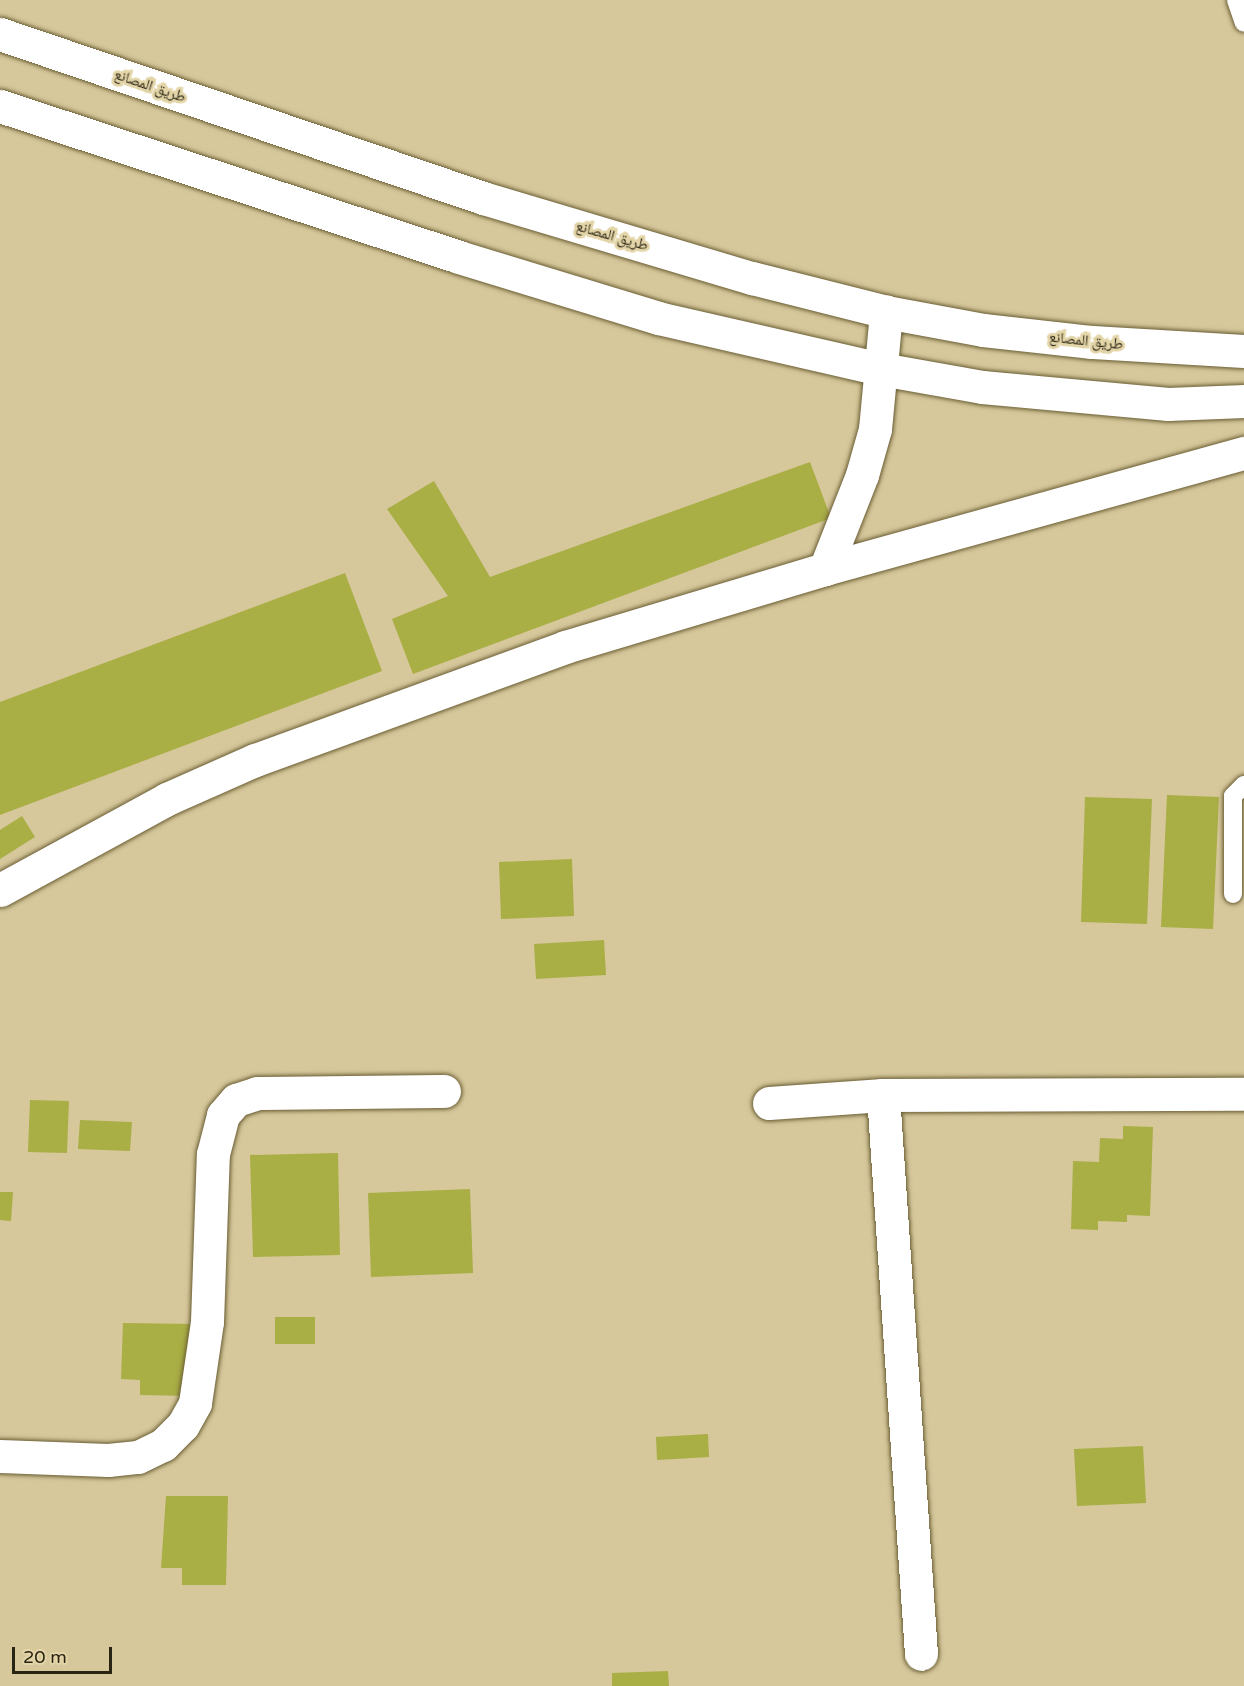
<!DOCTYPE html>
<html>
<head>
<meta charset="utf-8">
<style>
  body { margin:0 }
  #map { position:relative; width:1244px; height:1686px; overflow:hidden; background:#d6c89b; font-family:"Varela Round","Noto Naskh Arabic",sans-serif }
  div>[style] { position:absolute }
  .building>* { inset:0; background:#a9ae45 }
  .roads { filter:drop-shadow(0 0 2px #6a5d34) drop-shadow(0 0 2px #6a5d34) }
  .lane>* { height:18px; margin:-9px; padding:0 9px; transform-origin:9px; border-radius:9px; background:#fff }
  .street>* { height:33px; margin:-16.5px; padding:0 16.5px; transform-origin:16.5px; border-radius:16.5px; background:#fff }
  .primary>* { height:33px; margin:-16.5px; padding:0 16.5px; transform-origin:16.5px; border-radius:16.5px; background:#fff }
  span { translate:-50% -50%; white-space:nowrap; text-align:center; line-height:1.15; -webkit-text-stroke:6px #e3d5a8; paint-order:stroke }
  .street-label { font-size:15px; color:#2a2413 }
  .scale { position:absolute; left:12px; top:1647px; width:100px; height:27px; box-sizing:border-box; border:3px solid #2a2413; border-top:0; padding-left:8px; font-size:18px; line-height:21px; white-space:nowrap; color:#2a2413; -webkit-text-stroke:4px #e3d5a8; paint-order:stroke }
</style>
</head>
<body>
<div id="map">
  <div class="building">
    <div style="clip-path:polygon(810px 462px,831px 518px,413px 674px,392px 619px,448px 596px,387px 509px,434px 481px,490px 577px)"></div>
    <div style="clip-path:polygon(345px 573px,382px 671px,0 815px,0 702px)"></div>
    <div style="clip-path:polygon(1167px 795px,1219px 797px,1213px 929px,1161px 927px)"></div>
    <div style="clip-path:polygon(1085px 797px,1152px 799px,1147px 924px,1081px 922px)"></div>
    <div style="clip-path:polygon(22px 816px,35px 837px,0 859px,0 830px)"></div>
    <div style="clip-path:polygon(572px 859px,574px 916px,501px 919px,499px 862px)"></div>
    <div style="clip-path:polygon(604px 940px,606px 975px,536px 979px,534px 944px)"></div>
    <div style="clip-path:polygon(30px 1100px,69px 1101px,67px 1153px,28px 1152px)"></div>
    <div style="clip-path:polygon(80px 1120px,132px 1122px,130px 1151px,78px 1149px)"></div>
    <div style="clip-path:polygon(1123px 1126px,1153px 1127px,1150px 1216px,1127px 1215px,1127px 1222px,1098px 1221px,1098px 1230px,1071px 1229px,1073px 1161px,1099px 1162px,1100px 1138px,1123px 1139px)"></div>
    <div style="clip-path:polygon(338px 1153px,340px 1255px,253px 1257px,250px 1155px)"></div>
    <div style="clip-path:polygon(470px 1189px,473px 1273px,371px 1277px,368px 1193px)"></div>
    <div style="clip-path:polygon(0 1192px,13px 1192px,11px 1221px,0 1220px)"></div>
    <div style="clip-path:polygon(275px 1317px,315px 1317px,315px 1344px,275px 1344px)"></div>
    <div style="clip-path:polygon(123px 1323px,194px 1324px,192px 1396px,140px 1395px,140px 1380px,121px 1379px)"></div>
    <div style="clip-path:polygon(708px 1434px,709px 1457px,657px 1460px,656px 1437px)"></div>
    <div style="clip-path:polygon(1143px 1446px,1146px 1503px,1077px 1506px,1074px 1449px)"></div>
    <div style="clip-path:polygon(166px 1496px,228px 1496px,226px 1585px,182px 1585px,182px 1568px,161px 1568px)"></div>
    <div style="clip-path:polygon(668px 1671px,669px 1686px,612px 1686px,612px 1673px)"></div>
  </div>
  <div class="roads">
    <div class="lane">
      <div style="left:1236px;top:0;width:24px;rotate:71deg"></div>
      <div style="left:1233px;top:894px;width:98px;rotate:-90deg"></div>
      <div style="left:1233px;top:796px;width:16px;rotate:-45deg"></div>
    </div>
    <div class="street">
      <div style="left:825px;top:569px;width:101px;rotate:-68.5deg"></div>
      <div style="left:862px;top:475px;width:48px;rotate:-74.2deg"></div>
      <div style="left:875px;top:429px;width:118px;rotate:-84.6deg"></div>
      <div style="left:0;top:890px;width:190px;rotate:-28.6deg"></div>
      <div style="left:167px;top:799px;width:96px;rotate:-23.9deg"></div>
      <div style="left:255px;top:760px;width:330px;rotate:-20deg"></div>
      <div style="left:565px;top:647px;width:271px;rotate:-16.7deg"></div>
      <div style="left:825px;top:569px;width:435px;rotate:-15.5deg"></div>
      <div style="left:883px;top:1095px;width:560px;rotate:86.11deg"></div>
      <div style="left:769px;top:1103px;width:114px;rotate:-4deg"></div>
      <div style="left:883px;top:1095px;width:361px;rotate:-0.2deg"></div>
      <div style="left:0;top:1456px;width:108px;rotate:2.1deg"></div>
      <div style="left:108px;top:1460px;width:30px;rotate:-6deg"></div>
      <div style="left:138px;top:1457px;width:28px;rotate:-26deg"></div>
      <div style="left:163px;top:1445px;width:28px;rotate:-45deg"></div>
      <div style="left:183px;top:1425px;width:25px;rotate:-61deg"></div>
      <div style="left:195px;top:1403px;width:82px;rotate:-81.6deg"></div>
      <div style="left:207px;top:1322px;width:168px;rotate:-88deg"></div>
      <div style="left:213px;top:1154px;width:40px;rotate:-75.6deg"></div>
      <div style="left:223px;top:1115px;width:20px;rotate:-49deg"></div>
      <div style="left:236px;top:1100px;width:22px;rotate:-18deg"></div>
      <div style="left:257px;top:1093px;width:187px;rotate:-0.6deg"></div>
    </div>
    <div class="primary">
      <div style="left:0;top:34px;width:510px;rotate:18.75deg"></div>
      <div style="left:483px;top:198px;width:281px;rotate:16.6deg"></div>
      <div style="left:752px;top:278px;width:138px;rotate:14.2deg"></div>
      <div style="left:886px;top:312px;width:99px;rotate:10.5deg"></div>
      <div style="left:983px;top:330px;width:110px;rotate:6.3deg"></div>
      <div style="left:1092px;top:342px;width:152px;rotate:3.4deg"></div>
      <div style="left:0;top:106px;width:483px;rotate:18.2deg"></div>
      <div style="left:459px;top:257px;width:208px;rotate:17deg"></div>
      <div style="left:658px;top:318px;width:229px;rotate:12.9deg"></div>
      <div style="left:881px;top:369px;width:103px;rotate:10.1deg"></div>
      <div style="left:982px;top:387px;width:187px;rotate:5.2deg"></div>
      <div style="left:1168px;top:404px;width:76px;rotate:-2.3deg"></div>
    </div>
  </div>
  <div class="street-label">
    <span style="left:150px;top:86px;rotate:19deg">طريق المصانع</span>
    <span style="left:612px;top:236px;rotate:16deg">طريق المصانع</span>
    <span style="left:1086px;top:341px;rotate:6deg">طريق المصانع</span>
  </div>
  <div class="scale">20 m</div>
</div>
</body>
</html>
